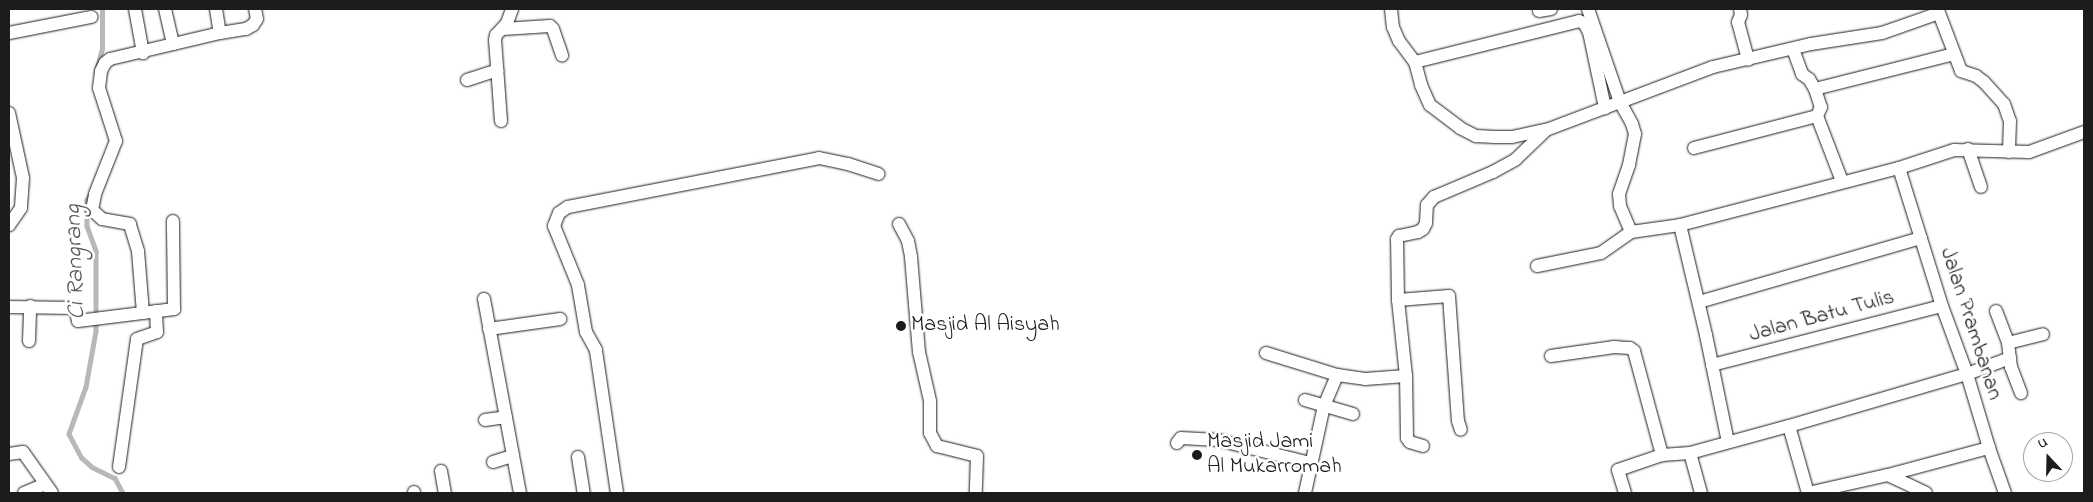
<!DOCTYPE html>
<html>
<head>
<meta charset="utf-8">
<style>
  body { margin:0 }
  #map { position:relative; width:2093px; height:502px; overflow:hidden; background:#fff; font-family:"Indie Flower",sans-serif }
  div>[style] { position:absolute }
  .stream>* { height:4.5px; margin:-2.25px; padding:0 2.25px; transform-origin:2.25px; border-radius:2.25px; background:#b8b8b8 }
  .roads { filter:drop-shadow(0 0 1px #1c1c1c) drop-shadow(0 0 1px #1c1c1c) }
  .minor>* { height:12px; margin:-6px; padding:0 6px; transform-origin:6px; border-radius:6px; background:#fff }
  .dots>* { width:14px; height:14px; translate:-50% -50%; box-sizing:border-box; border:2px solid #fff; border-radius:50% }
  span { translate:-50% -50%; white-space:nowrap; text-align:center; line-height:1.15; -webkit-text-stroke:5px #fff; paint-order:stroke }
  .street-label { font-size:22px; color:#1c1c1c }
  .poi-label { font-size:22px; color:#1c1c1c }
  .left { translate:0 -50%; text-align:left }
  .water-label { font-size:24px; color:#5a5a5a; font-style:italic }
  .frame { position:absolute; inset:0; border:10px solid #1c1c1c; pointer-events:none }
  .north { position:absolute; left:2023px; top:432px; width:50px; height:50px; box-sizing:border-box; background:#fff; border:1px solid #a4a4a4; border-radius:50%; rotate:339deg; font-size:14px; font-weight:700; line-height:20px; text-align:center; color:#1c1c1c }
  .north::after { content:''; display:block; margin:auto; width:18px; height:22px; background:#1c1c1c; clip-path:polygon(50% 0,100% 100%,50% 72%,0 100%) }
</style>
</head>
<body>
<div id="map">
  <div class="stream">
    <div style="left:96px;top:71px;width:24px;rotate:-75deg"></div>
    <div style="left:102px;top:48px;width:39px;rotate:-90deg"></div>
    <div style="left:90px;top:195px;width:6px;rotate:121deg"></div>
    <div style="left:87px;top:200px;width:26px;rotate:90deg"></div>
    <div style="left:87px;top:226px;width:27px;rotate:70deg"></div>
    <div style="left:96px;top:251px;width:80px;rotate:90deg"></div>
    <div style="left:96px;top:331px;width:57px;rotate:100.1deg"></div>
    <div style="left:86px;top:387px;width:50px;rotate:109.9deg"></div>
    <div style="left:69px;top:434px;width:27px;rotate:62deg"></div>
    <div style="left:82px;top:458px;width:13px;rotate:42deg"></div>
    <div style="left:92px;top:467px;width:25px;rotate:26deg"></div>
    <div style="left:115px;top:478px;width:17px;rotate:62deg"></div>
  </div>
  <div class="roads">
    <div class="minor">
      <div style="left:135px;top:9px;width:45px;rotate:79.7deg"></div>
      <div style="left:165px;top:9px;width:36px;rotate:77deg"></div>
      <div style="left:216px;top:9px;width:24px;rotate:81deg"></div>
      <div style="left:1391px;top:9px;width:18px;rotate:84deg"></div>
      <div style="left:1393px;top:27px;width:15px;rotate:67deg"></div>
      <div style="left:1399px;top:41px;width:26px;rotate:53deg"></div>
      <div style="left:1415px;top:62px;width:24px;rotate:75deg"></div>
      <div style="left:1421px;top:85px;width:22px;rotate:66deg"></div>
      <div style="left:1430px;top:105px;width:38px;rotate:37deg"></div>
      <div style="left:1460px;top:128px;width:18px;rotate:27deg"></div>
      <div style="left:1476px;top:136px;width:19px;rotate:3deg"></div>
      <div style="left:1495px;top:137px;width:17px"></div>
      <div style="left:1512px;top:137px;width:35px;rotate:-12deg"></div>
      <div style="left:1546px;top:130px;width:178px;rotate:-20.7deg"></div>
      <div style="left:1713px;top:67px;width:101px;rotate:-13.2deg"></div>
      <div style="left:1811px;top:44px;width:72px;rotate:-8.8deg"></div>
      <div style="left:1882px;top:33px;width:60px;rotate:-19.3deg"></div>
      <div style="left:1939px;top:13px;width:62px;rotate:69.2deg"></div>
      <div style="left:1961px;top:71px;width:16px;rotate:18deg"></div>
      <div style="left:1976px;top:76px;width:10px;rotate:37deg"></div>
      <div style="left:1984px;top:82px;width:30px;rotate:48deg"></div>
      <div style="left:2004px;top:104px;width:18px;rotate:71deg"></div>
      <div style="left:2010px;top:121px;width:31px;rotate:92deg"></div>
      <div style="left:1588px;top:9px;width:98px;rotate:71deg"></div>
      <div style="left:1620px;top:102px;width:25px;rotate:61deg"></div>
      <div style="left:1632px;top:124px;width:10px;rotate:73deg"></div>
      <div style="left:1635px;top:134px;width:32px;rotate:101deg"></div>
      <div style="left:1629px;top:165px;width:31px;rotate:109deg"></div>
      <div style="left:1619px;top:194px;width:12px;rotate:85deg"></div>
      <div style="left:1620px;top:206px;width:28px;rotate:67deg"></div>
      <div style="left:1740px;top:9px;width:6px;rotate:81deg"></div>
      <div style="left:1741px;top:15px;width:8px;rotate:113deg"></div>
      <div style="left:1738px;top:22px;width:39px;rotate:75deg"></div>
      <div style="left:1539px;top:11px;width:12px;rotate:-9deg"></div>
      <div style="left:503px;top:29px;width:47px;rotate:-3.7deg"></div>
      <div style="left:550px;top:26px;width:4px;rotate:45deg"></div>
      <div style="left:553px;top:29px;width:28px;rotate:71deg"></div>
      <div style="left:9px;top:33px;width:84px;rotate:-11deg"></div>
      <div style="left:1793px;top:49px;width:27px;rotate:70deg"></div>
      <div style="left:1802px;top:74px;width:9px;rotate:36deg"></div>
      <div style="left:1809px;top:79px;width:12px;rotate:59deg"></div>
      <div style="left:1815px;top:89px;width:19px;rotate:72deg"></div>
      <div style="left:1821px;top:107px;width:10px;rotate:114deg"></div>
      <div style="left:1817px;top:116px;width:70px;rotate:69deg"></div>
      <div style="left:1415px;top:62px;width:169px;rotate:-14deg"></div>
      <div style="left:1579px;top:21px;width:5px;rotate:22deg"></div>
      <div style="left:1584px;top:23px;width:10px;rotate:61deg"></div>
      <div style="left:1589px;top:32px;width:78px;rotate:78.1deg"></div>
      <div style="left:467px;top:80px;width:32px;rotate:-18deg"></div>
      <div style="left:1815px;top:89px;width:143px;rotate:-14.1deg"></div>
      <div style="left:9px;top:113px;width:66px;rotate:77.8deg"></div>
      <div style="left:23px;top:178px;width:30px;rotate:94deg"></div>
      <div style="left:21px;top:208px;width:21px;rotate:125deg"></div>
      <div style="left:501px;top:121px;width:81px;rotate:-94.2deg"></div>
      <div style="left:495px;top:40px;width:5px;rotate:-79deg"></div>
      <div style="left:496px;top:35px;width:16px;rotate:-47deg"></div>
      <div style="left:507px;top:23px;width:15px;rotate:-70deg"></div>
      <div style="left:1694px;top:148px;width:127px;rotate:-14.6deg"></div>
      <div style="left:1968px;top:149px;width:40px;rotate:71.1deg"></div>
      <div style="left:1899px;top:168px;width:145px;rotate:72.7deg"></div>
      <div style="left:1942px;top:306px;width:72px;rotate:69.8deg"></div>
      <div style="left:1967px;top:374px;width:77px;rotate:73.4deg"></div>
      <div style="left:1989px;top:448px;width:48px;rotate:70.4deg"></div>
      <div style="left:899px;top:224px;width:19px;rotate:62deg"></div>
      <div style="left:908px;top:241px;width:16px;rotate:79deg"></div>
      <div style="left:911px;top:257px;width:95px;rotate:85.2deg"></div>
      <div style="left:919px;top:352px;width:50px;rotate:77.3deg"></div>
      <div style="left:930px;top:401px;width:32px;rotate:90deg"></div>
      <div style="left:930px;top:433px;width:15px;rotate:62deg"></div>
      <div style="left:937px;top:446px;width:41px;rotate:14deg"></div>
      <div style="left:977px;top:456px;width:37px;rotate:92deg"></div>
      <div style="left:1680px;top:225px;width:113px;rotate:76.7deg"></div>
      <div style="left:1706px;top:335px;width:109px;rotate:78.4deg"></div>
      <div style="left:1537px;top:266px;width:65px;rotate:-11.5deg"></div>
      <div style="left:1601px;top:253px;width:37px;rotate:-35deg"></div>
      <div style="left:1631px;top:232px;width:49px;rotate:-8.1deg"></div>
      <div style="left:1680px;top:225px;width:226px;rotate:-14.6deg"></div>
      <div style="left:1899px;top:168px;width:58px;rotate:-18.1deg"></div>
      <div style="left:1954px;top:150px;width:75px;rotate:1.5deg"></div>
      <div style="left:2029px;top:152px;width:59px;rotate:-20deg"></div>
      <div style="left:484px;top:299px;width:197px;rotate:79.5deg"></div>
      <div style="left:1398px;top:300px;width:51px;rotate:-4.5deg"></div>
      <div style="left:1449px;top:296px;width:125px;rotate:85.9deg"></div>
      <div style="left:1458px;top:421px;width:9px;rotate:72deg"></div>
      <div style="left:1699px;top:302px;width:231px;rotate:-16.1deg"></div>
      <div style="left:9px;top:307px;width:66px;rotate:0.9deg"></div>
      <div style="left:75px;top:308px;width:13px;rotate:77deg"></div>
      <div style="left:78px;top:321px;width:97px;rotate:-7.1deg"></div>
      <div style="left:174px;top:309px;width:88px;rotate:-90.7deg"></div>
      <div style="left:1996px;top:311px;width:34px;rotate:69deg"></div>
      <div style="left:2008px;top:343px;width:24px;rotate:83deg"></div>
      <div style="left:2011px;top:367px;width:28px;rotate:69deg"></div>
      <div style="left:143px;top:313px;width:62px;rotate:-94.6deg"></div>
      <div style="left:138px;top:251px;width:28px;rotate:-107deg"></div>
      <div style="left:130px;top:224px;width:28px;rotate:-170deg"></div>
      <div style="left:102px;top:219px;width:13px;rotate:-138deg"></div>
      <div style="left:92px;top:210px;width:16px;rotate:-79deg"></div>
      <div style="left:95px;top:194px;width:57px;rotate:-68.4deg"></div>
      <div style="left:116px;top:141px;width:56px;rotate:-107.8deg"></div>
      <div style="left:99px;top:88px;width:17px;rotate:-83deg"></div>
      <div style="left:101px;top:71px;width:9px;rotate:-63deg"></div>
      <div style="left:105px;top:63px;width:6px;rotate:-39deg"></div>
      <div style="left:110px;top:59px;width:113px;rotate:-13.3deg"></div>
      <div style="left:220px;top:33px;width:26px;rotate:-9deg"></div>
      <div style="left:246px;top:29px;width:8px;rotate:-30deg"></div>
      <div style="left:253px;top:25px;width:7px;rotate:-56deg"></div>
      <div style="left:257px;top:19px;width:10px;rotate:-101deg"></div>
      <div style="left:489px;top:329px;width:72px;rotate:-8deg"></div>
      <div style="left:29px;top:341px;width:35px;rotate:-88deg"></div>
      <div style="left:2008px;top:343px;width:36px;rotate:-14deg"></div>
      <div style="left:1266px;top:353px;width:74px;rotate:17.2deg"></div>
      <div style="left:1337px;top:375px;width:28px;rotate:8deg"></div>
      <div style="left:1365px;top:379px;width:41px;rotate:-4.2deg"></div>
      <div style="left:1551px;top:356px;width:64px;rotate:-8.1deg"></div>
      <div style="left:1614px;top:347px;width:16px;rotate:4deg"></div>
      <div style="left:1630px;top:348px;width:5px;rotate:37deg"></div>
      <div style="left:1634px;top:351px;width:108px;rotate:74.9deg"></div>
      <div style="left:1712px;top:365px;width:237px;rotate:-14.4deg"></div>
      <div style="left:1305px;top:400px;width:50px;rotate:16.3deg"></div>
      <div style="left:485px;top:420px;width:21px;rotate:-8deg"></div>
      <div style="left:1789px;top:426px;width:70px;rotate:74.2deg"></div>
      <div style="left:1177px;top:443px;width:6px;rotate:-51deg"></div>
      <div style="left:1181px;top:438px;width:37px;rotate:3deg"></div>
      <div style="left:1218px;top:440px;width:95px;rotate:14deg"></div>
      <div style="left:1423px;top:446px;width:14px;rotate:-163deg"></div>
      <div style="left:1410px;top:442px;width:5px;rotate:-127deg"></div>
      <div style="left:1407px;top:438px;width:62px;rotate:-90.9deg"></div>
      <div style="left:1406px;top:376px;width:76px;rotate:-96deg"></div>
      <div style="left:1398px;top:300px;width:61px;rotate:-90.9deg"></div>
      <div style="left:1397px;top:239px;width:4px;rotate:-56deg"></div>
      <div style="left:1399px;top:236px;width:19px;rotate:-12deg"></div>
      <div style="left:1418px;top:232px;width:6px;rotate:-31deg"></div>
      <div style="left:1423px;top:229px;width:7px;rotate:-63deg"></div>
      <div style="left:1426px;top:223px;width:18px;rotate:-87deg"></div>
      <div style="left:1427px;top:205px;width:11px;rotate:-49deg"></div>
      <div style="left:1434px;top:197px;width:64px;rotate:-23deg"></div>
      <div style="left:1493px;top:172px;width:26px;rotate:-29deg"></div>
      <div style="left:1516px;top:159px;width:42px;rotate:-44deg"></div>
      <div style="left:1690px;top:453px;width:41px;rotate:74.6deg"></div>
      <div style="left:9px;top:454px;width:14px;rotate:-8deg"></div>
      <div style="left:23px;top:452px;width:50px;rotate:54.7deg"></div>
      <div style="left:578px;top:457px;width:36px;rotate:81deg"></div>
      <div style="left:493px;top:462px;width:21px;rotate:-17deg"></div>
      <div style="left:119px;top:467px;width:129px;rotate:-82deg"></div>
      <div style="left:137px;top:339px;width:21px;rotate:-19deg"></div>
      <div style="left:157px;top:332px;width:21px;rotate:-93deg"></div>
      <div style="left:441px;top:471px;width:22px;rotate:80deg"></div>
      <div style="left:1888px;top:475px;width:42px;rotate:25.3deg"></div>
      <div style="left:414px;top:492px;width:1px;rotate:90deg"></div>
      <div style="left:24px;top:493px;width:23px;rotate:-23deg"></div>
      <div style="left:617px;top:493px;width:145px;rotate:-98.4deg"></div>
      <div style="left:596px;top:350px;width:21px;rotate:-119deg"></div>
      <div style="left:586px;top:332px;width:48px;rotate:-99.7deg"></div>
      <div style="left:578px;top:285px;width:64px;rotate:-112.1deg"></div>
      <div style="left:554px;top:226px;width:14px;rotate:-69deg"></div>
      <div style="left:559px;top:213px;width:11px;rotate:-34deg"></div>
      <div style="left:568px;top:207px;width:256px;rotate:-11deg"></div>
      <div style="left:819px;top:158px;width:30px;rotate:12deg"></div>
      <div style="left:848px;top:164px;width:32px;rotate:18deg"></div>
      <div style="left:1305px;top:493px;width:89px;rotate:-77.7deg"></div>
      <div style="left:1324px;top:406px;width:34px;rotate:-67deg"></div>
      <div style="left:1625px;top:493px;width:24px;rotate:-107deg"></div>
      <div style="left:1618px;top:470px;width:46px;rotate:-18.8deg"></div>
      <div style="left:1662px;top:455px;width:28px;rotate:-4deg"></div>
      <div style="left:1690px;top:453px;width:103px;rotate:-15.3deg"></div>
      <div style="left:1789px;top:426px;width:185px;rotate:-16.3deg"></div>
      <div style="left:1967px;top:374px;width:46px;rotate:-20.4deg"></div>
      <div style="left:1808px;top:493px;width:82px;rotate:-12.7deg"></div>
      <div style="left:1888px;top:475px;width:105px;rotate:-15deg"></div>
    </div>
  </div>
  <div class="dots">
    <div style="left:901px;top:326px;background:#1c1c1c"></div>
    <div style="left:1197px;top:455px;background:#1c1c1c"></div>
  </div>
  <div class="street-label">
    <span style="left:1822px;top:317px;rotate:-15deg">Jalan Batu Tulis</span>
    <span style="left:1970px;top:324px;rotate:72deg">Jalan Prambanan</span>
  </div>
  <div class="poi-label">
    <span class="left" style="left:911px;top:326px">Masjid Al Aisyah</span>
    <span class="left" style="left:1207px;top:455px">Masjid Jami<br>Al Mukarromah</span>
  </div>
  <div class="water-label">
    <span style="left:76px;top:262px;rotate:-92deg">Ci Rangrang</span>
  </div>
  <div class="frame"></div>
  <div class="north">U</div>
</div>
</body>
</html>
